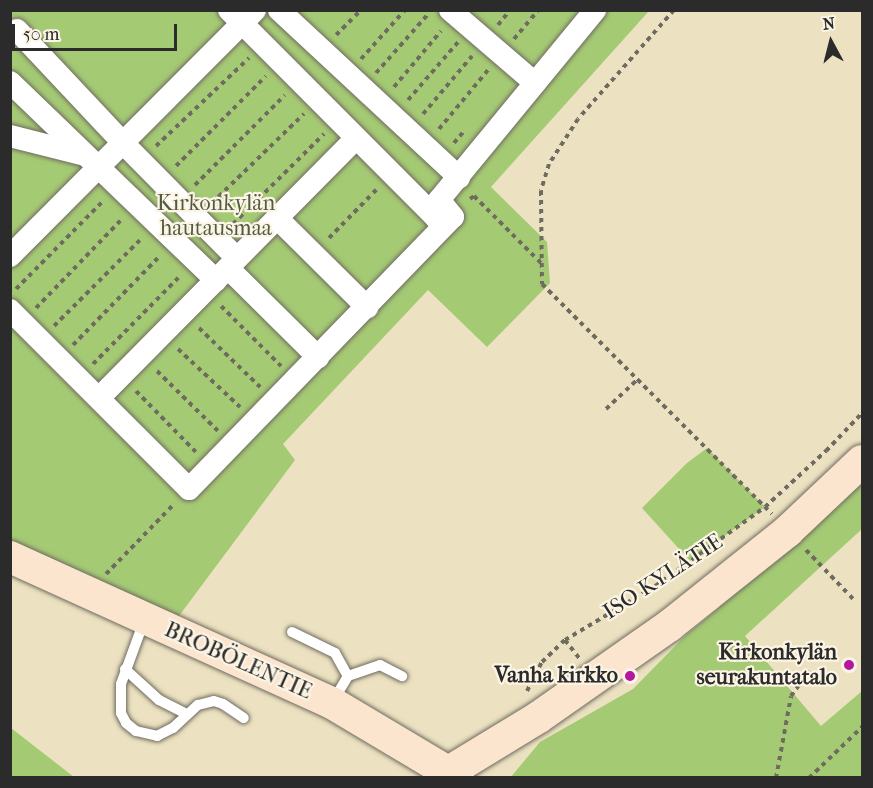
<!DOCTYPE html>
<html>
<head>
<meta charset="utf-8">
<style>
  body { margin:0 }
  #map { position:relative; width:873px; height:788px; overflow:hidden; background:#ece2c1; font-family:"IM FELL French Canon",serif }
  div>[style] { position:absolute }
  .green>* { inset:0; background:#a5ca74 }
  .path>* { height:4px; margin-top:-2px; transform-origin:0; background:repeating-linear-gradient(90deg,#6f6b60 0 4.5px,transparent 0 9px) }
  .roads { filter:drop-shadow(0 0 2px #6f6b60) drop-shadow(0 0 2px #6f6b60) }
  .lane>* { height:10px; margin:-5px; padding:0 5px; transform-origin:5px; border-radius:5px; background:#fff }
  .street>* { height:22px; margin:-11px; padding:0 11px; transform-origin:11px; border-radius:11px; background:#fff }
  .secondary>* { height:32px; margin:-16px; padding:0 16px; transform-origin:16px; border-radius:16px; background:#fbe5cf }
  .dots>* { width:16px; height:16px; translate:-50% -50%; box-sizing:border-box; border:3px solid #fcf5e5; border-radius:50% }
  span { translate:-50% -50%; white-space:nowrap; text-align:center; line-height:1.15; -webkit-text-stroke:4.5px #fcf5e5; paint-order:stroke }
  .park-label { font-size:22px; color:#505b41 }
  .street-label { font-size:22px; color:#2b2b2b }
  .poi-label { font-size:22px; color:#2b2b2b; font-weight:700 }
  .right { translate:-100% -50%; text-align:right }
  .frame { position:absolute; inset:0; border:12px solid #2b2b2b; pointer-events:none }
  .north { position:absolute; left:801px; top:12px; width:60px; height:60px; -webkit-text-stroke:4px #fcf5e5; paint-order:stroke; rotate:353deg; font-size:16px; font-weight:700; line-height:24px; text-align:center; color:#2b2b2b }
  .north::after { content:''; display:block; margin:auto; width:21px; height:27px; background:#2b2b2b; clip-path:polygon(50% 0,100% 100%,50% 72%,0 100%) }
  .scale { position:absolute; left:12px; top:24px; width:165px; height:27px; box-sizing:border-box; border:3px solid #2b2b2b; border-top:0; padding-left:8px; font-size:18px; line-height:21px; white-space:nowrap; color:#2b2b2b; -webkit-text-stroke:4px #fcf5e5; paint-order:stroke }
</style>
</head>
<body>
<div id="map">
  <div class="green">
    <div style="clip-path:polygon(10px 11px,649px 11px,491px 187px,547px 242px,550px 283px,487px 347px,428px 290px,283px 444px,295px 460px,176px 620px,11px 557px)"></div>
    <div style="clip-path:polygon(707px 448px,765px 507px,690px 561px,642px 508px,687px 463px)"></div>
    <div style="clip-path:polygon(862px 461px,862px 529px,745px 636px,821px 726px,862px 691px,862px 777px,510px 778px,540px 742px,633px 689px,686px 635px,720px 607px,710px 595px)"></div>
    <div style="clip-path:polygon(11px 728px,74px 777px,11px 777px)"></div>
  </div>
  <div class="path">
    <div style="left:674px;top:10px;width:145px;rotate:131.4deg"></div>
    <div style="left:578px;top:119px;width:54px;rotate:122.8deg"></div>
    <div style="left:549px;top:164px;width:28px;rotate:107deg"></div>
    <div style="left:541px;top:191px;width:93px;rotate:89.4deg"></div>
    <div style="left:542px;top:284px;width:325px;rotate:45deg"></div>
    <div style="left:498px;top:25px;width:19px;rotate:-51deg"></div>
    <div style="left:336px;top:35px;width:35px;rotate:-45deg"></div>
    <div style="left:514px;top:39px;width:38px;rotate:-50deg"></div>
    <div style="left:361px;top:59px;width:66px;rotate:-48.1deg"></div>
    <div style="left:376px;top:73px;width:80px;rotate:-48.5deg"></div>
    <div style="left:394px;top:87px;width:73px;rotate:-50deg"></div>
    <div style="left:408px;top:100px;width:77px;rotate:-49.2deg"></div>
    <div style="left:423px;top:114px;width:76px;rotate:-49.8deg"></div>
    <div style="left:439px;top:129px;width:77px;rotate:-50.3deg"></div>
    <div style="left:454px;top:143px;width:17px;rotate:-50deg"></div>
    <div style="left:156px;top:146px;width:128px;rotate:-43.4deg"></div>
    <div style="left:176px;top:166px;width:127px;rotate:-45deg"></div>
    <div style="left:195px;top:185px;width:127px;rotate:-45deg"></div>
    <div style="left:470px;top:199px;width:5px;rotate:-37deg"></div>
    <div style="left:474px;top:196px;width:96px;rotate:45deg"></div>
    <div style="left:212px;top:203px;width:128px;rotate:-44.1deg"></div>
    <div style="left:233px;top:224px;width:128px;rotate:-44.7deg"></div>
    <div style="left:329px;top:238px;width:70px;rotate:-45.6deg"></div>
    <div style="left:16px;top:289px;width:124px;rotate:-45.3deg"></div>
    <div style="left:221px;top:306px;width:85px;rotate:45deg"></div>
    <div style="left:36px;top:308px;width:124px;rotate:-46deg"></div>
    <div style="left:54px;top:326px;width:124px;rotate:-45deg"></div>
    <div style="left:199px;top:328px;width:85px;rotate:44deg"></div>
    <div style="left:73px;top:345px;width:124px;rotate:-45.7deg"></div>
    <div style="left:178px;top:349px;width:85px;rotate:43.1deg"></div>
    <div style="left:93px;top:364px;width:124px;rotate:-45.3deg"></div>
    <div style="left:157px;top:371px;width:86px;rotate:44.5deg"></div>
    <div style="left:136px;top:391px;width:86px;rotate:45.5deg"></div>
    <div style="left:606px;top:409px;width:44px;rotate:-43.2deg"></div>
    <div style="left:806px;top:550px;width:71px;rotate:46.1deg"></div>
    <div style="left:106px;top:574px;width:98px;rotate:-45.8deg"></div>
    <div style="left:565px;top:640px;width:23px;rotate:52deg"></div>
    <div style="left:527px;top:691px;width:33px;rotate:-63deg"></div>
    <div style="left:542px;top:662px;width:32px;rotate:-44deg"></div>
    <div style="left:565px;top:640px;width:105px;rotate:-31deg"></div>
    <div style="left:655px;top:586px;width:135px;rotate:-35.7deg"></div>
    <div style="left:765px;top:507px;width:83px;rotate:-42.6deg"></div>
    <div style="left:826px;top:451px;width:52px;rotate:-46.5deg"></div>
    <div style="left:776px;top:778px;width:83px;rotate:-79.6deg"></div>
    <div style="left:791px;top:696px;width:32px;rotate:-54deg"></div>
    <div style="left:809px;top:778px;width:74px;rotate:-43.9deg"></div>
  </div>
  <div class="roads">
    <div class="lane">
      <div style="left:144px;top:621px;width:67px;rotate:110.1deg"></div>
      <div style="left:121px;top:684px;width:29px;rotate:90deg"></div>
      <div style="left:121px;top:713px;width:11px;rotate:63deg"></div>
      <div style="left:126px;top:723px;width:13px;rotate:39deg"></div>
      <div style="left:136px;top:731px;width:22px;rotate:13deg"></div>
      <div style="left:157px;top:736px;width:18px;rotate:-27deg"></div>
      <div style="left:173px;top:728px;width:34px;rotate:-43deg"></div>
      <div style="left:198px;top:705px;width:16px;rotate:-14deg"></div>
      <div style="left:214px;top:701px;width:9px;rotate:18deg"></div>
      <div style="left:223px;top:704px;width:25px;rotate:34deg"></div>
      <div style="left:292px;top:632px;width:48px;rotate:26deg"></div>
      <div style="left:335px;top:653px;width:26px;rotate:61deg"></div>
      <div style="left:125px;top:669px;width:46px;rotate:42.4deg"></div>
      <div style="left:159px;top:700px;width:31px;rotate:27deg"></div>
      <div style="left:333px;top:701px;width:29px;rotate:-59deg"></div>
      <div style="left:348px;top:676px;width:34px;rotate:-19deg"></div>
      <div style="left:380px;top:665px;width:25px;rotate:27deg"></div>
    </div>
    <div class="street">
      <div style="left:229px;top:10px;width:293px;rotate:45.1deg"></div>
      <div style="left:436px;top:218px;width:13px;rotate:-4deg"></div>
      <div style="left:279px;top:10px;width:246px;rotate:42.9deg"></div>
      <div style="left:450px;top:10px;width:112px;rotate:40.7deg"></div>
      <div style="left:17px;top:30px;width:155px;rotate:46.8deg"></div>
      <div style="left:123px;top:143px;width:162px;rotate:45.3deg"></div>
      <div style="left:10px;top:82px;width:286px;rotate:43.9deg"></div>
      <div style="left:10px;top:136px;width:77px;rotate:14.2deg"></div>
      <div style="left:277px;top:218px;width:127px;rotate:44.7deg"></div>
      <div style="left:10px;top:256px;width:347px;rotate:-45.1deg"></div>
      <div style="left:228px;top:268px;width:127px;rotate:44.7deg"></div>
      <div style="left:10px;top:310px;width:253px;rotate:45deg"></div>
      <div style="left:189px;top:489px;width:379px;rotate:-45.9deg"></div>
      <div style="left:453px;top:217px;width:22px;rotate:-129deg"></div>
      <div style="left:439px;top:200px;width:246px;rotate:-50.6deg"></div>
      <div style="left:100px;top:397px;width:364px;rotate:-45.3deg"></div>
    </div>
    <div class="secondary">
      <div style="left:10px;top:557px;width:354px;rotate:24.4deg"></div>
      <div style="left:332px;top:703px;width:147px;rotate:30.8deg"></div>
      <div style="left:439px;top:778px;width:117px;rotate:-31.4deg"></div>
      <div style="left:539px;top:717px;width:159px;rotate:-35deg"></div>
      <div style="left:669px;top:626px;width:152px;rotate:-38.6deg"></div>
      <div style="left:788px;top:531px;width:102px;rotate:-43.4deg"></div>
    </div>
  </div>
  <div class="dots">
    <div style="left:849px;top:665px;background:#b5179e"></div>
    <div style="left:630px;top:676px;background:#b5179e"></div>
  </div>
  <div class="park-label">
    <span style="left:216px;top:216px">Kirkonkylän<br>hautausmaa</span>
  </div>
  <div class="street-label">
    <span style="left:663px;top:577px;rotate:-33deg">ISO KYLÄTIE</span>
    <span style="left:238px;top:661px;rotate:24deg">BROBÖLENTIE</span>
  </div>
  <div class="poi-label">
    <span class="right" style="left:837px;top:665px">Kirkonkylän<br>seurakuntatalo</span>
    <span class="right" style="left:618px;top:676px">Vanha kirkko</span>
  </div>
  <div class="frame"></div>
  <div class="north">N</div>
  <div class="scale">50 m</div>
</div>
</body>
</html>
